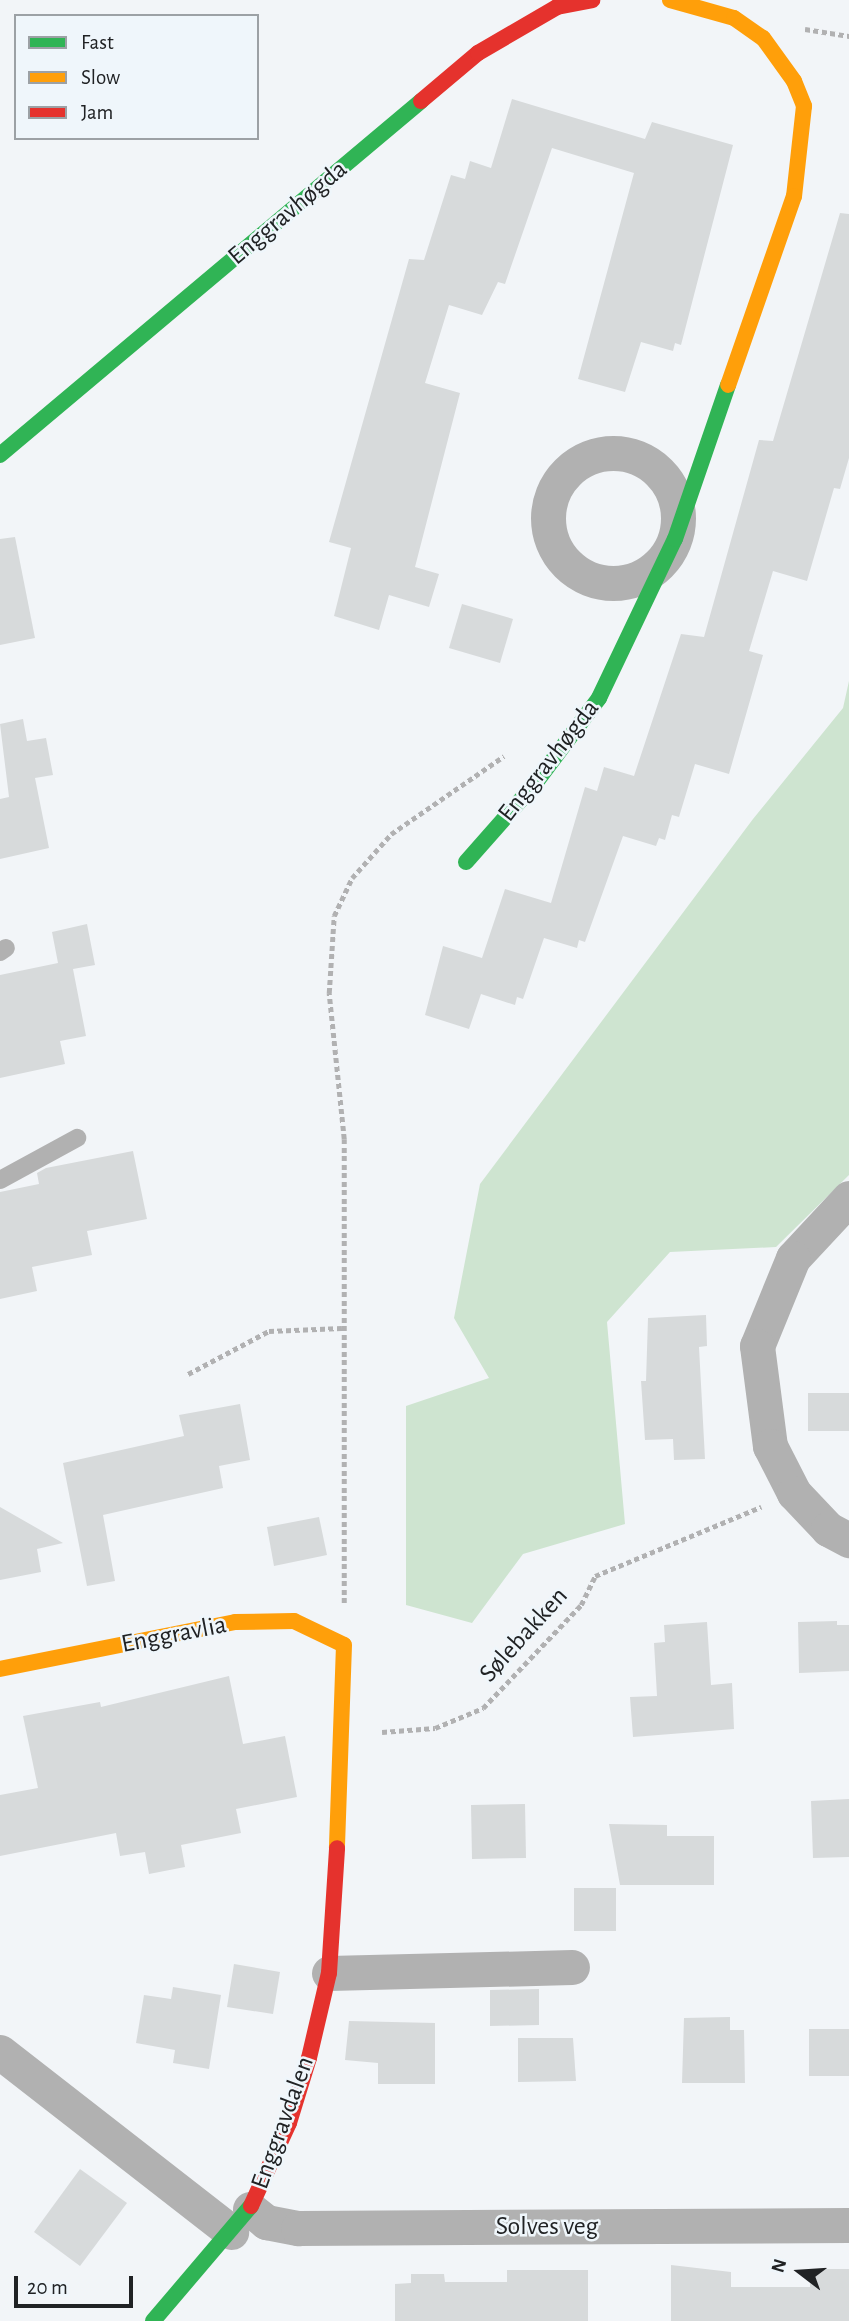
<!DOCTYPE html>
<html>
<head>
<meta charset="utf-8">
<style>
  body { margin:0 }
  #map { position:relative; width:849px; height:2321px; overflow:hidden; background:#f2f5f8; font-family:"Alegreya Sans",sans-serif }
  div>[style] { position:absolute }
  .green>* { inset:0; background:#cee4d0 }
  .building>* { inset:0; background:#d7dadb }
  .path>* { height:4.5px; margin-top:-2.25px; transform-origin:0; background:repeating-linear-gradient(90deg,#b1b1b2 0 5px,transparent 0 8.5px) }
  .lane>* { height:18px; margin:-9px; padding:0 9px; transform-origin:9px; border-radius:9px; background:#b1b1b1 }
  .street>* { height:35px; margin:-17.5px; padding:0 17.5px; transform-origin:17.5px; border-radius:17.5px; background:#b1b1b1 }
  .street>.ring { margin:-17.5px; padding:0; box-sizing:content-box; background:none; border:35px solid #b1b1b1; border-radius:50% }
  .fast>* { height:16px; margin:-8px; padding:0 8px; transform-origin:8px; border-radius:8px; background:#30b455 }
  .slow>* { height:16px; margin:-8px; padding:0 8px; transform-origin:8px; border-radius:8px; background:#ff9f0a }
  .jam>* { height:16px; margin:-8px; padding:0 8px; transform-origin:8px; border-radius:8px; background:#e5322d }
  span { translate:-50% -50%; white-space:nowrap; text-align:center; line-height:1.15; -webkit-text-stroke:5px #eff6fb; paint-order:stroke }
  .street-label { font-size:26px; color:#202224 }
  .legend { position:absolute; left:14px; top:14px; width:245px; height:126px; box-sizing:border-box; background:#eff6fb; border:2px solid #9ca1a5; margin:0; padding:9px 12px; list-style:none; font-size:21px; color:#202224 }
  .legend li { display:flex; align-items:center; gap:14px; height:35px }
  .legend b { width:35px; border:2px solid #9ca1a5 }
  .north { position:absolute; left:765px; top:2237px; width:70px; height:70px; -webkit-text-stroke:5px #eff6fb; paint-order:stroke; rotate:287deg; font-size:19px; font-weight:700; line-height:28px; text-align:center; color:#202224 }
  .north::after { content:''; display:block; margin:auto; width:24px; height:32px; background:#202224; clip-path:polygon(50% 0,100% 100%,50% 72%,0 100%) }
  .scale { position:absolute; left:14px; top:2276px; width:119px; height:32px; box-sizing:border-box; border:4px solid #202224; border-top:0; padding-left:9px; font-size:21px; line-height:24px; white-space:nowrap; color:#202224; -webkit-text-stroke:5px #eff6fb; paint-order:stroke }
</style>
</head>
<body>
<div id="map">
  <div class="green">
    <div style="clip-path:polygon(849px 681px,849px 1175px,776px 1247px,670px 1252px,607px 1322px,625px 1524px,523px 1554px,472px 1623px,406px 1605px,406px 1406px,489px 1378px,454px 1318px,480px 1184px,753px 819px,843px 708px)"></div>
  </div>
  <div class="building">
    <div style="clip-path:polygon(512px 99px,645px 139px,652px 122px,733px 145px,681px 345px,675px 343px,673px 351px,641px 342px,625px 392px,578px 379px,634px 173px,552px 148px,505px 284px,498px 282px,482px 315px,449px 305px,425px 383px,460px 393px,415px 567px,439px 574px,429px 607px,389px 595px,379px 630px,334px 616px,351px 548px,329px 542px,409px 259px,424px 260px,451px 175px,465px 179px,470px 161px,491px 168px)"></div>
    <div style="clip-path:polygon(840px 213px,849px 214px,849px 458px,840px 489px,834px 488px,807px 581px,773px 571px,749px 651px,763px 655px,729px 774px,695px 764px,679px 817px,672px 815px,665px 840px,659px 838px,656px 846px,623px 836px,585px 942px,579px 940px,577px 948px,544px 938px,523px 999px,517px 997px,515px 1005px,481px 994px,469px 1029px,425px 1015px,443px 946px,482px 958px,505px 889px,551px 903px,585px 787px,597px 791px,604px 767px,634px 776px,681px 634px,704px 637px,759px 440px,773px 441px)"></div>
    <div style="clip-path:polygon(15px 537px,35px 638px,0 645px,0 539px)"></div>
    <div style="clip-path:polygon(462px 604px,513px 619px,500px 663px,449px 648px)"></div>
    <div style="clip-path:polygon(23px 719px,27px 741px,46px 738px,53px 775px,35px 778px,49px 848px,0 859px,0 799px,9px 797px,0 724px)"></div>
    <div style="clip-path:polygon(87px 924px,95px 965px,73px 969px,86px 1036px,60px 1041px,65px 1064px,0 1078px,0 975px,58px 963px,52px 932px)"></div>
    <div style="clip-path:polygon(133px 1151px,147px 1219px,87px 1231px,92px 1255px,32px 1267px,37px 1291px,0 1299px,0 1192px,39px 1184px,37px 1173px,46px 1168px)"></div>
    <div style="clip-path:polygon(706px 1315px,707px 1346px,699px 1347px,705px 1459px,674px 1460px,673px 1439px,645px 1440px,641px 1381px,646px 1381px,648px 1318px)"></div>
    <div style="clip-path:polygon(808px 1393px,849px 1393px,849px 1431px,808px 1431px)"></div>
    <div style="clip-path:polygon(240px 1404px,250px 1460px,219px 1466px,223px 1488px,103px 1515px,115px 1581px,87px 1586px,63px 1463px,184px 1436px,179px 1415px)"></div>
    <div style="clip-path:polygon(0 1507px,63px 1543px,37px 1549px,41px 1572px,0 1580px)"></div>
    <div style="clip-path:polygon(319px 1517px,327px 1555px,274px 1566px,267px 1527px)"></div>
    <div style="clip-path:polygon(837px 1621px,837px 1625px,849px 1625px,849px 1671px,799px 1673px,798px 1622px)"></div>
    <div style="clip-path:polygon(707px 1622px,711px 1685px,732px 1683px,734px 1729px,633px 1737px,630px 1697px,657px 1696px,654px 1643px,665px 1642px,664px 1625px)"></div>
    <div style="clip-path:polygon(229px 1676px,243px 1744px,285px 1736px,297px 1797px,236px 1809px,241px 1833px,181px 1845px,185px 1867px,149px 1874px,145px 1852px,120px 1856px,116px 1833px,0 1856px,0 1795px,38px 1788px,23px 1716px,100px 1702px,101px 1707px)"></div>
    <div style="clip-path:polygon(849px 1799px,849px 1857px,813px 1858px,811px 1801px)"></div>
    <div style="clip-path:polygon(525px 1804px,526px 1858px,472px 1859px,471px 1805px)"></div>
    <div style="clip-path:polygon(609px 1824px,667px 1825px,667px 1836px,714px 1836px,714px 1885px,620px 1885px)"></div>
    <div style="clip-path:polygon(574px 1888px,616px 1888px,616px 1931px,574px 1931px)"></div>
    <div style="clip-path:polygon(234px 1964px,280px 1972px,273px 2014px,227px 2007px)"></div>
    <div style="clip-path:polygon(173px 1987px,221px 1995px,209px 2069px,173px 2063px,175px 2050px,136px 2043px,144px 1995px,171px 1999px)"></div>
    <div style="clip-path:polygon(539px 1989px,539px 2025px,490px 2026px,490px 1990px)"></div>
    <div style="clip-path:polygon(730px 2017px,730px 2030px,744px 2030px,745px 2083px,682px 2083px,684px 2018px)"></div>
    <div style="clip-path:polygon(349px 2021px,435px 2023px,435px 2084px,378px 2084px,378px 2063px,345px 2060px)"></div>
    <div style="clip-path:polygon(809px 2029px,849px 2029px,849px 2076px,809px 2076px)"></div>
    <div style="clip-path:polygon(518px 2038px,573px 2038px,576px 2081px,518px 2082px)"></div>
    <div style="clip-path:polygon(80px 2169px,127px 2203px,80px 2266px,34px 2232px)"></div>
    <div style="clip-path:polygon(671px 2265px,731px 2272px,731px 2287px,810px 2287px,810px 2269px,849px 2269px,849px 2321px,671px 2321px)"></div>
    <div style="clip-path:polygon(507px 2270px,588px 2270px,588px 2321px,395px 2321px,395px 2284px,411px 2283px,411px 2274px,444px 2274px,445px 2282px,507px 2282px)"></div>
  </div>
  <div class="path">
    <div style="left:805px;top:29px;width:45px;rotate:9deg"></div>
    <div style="left:188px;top:1374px;width:92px;rotate:-28deg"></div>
    <div style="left:269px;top:1331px;width:73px;rotate:-2.4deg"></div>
    <div style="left:344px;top:1603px;width:464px;rotate:-90deg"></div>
    <div style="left:344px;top:1139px;width:147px;rotate:-95.9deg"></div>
    <div style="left:329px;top:993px;width:77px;rotate:-86.3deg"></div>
    <div style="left:334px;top:916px;width:42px;rotate:-64.7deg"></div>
    <div style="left:352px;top:878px;width:59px;rotate:-48.4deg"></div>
    <div style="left:391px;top:834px;width:137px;rotate:-34.6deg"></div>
    <div style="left:382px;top:1732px;width:53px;rotate:-4.3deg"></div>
    <div style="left:435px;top:1728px;width:52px;rotate:-22.6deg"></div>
    <div style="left:483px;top:1708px;width:142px;rotate:-46.4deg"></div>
    <div style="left:581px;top:1605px;width:32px;rotate:-64deg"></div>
    <div style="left:595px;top:1576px;width:180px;rotate:-22.6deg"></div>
  </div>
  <div class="lane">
    <div style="left:0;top:952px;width:7px;rotate:-34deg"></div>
    <div style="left:0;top:1180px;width:88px;rotate:-28.6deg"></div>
  </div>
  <div class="street">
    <div class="ring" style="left:548px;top:453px;width:95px;height:95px"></div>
    <div style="left:849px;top:1198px;width:82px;rotate:133deg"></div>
    <div style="left:793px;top:1258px;width:95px;rotate:112.2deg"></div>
    <div style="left:757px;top:1346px;width:101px;rotate:82.6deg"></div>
    <div style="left:770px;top:1446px;width:53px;rotate:62.9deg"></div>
    <div style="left:794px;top:1493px;width:50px;rotate:46.6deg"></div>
    <div style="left:828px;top:1529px;width:24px;rotate:28deg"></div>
    <div style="left:329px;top:1973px;width:243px;rotate:-1.4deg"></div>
    <div style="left:0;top:2052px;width:293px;rotate:37.9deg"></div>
    <div style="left:250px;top:2209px;width:21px;rotate:39deg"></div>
    <div style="left:266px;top:2222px;width:33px;rotate:11deg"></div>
    <div style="left:298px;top:2228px;width:551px;rotate:-0.31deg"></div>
  </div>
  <div class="fast">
    <div style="left:0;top:455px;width:550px;rotate:-40.06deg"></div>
    <div style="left:466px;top:862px;width:103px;rotate:-48.6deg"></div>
    <div style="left:534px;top:785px;width:109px;rotate:-53.2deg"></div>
    <div style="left:599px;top:698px;width:176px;rotate:-64.5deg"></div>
    <div style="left:675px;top:539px;width:163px;rotate:-71deg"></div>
    <div style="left:153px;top:2321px;width:151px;rotate:-49.6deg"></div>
  </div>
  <div class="slow">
    <div style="left:670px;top:0;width:66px;rotate:15.7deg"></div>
    <div style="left:734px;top:18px;width:35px;rotate:35deg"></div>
    <div style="left:763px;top:38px;width:53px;rotate:54.2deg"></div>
    <div style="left:794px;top:81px;width:27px;rotate:68deg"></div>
    <div style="left:804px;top:106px;width:91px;rotate:96.3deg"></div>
    <div style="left:794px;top:196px;width:200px;rotate:109.2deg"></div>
    <div style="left:0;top:1669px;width:240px;rotate:-11.3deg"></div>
    <div style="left:235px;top:1622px;width:59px;rotate:-1deg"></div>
    <div style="left:294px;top:1621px;width:55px;rotate:25.6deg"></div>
    <div style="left:344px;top:1645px;width:203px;rotate:92deg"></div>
  </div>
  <div class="jam">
    <div style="left:421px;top:101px;width:75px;rotate:-40.1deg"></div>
    <div style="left:478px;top:53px;width:91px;rotate:-30.2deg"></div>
    <div style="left:557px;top:7px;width:36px;rotate:-11deg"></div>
    <div style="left:251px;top:2206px;width:91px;rotate:-65.4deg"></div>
    <div style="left:289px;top:2123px;width:68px;rotate:-72.9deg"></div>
    <div style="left:309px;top:2058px;width:87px;rotate:-76.8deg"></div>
    <div style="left:329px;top:1973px;width:125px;rotate:-86.3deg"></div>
  </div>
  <div class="street-label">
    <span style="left:288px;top:213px;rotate:-40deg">Enggravhøgda</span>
    <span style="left:549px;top:761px;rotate:-52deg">Enggravhøgda</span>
    <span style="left:174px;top:1635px;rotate:-11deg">Enggravlia</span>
    <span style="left:524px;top:1635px;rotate:-48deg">Sølebakken</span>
    <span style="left:283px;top:2123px;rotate:-70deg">Enggravdalen</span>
    <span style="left:547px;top:2227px">Solves veg</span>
  </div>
  <ul class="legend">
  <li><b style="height:9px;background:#30b455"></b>Fast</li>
  <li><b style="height:9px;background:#ff9f0a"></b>Slow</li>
  <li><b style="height:9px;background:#e5322d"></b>Jam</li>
  </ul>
  <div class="north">N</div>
  <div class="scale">20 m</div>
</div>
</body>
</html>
